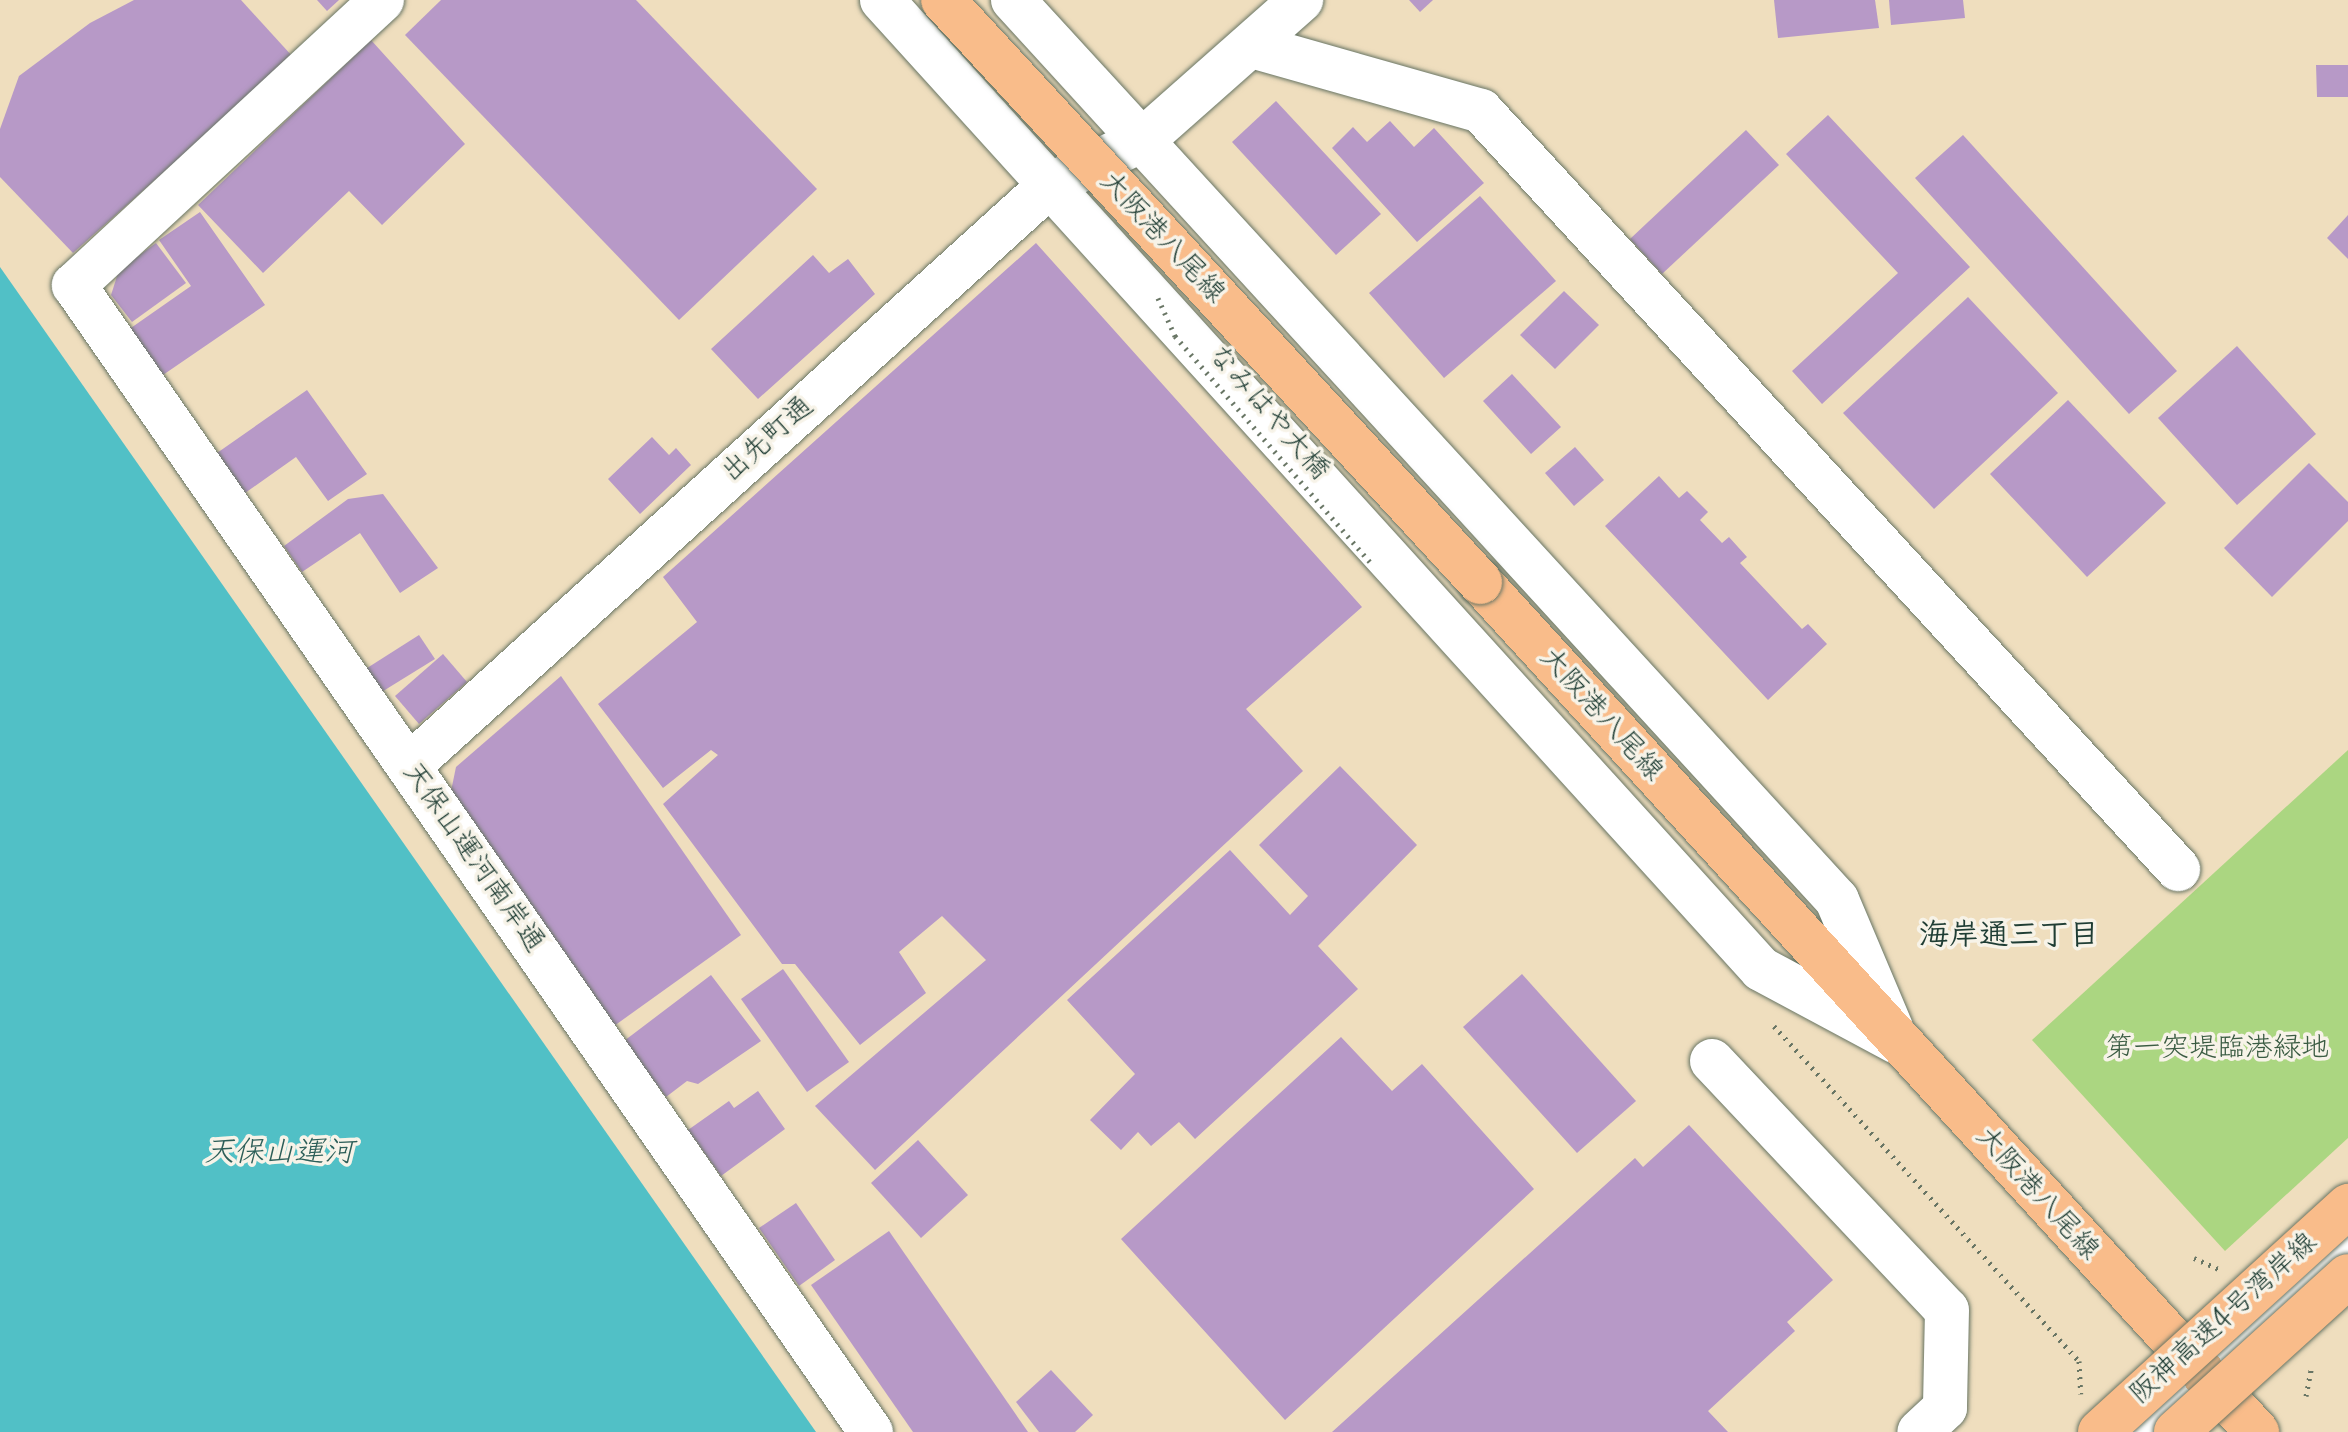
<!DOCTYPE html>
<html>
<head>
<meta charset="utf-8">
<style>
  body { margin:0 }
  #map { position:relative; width:2348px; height:1432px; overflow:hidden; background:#efdebe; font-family:Mynerve,"Klee One",sans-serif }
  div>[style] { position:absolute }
  .green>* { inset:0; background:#abd681 }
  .water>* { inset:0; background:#51c0c6 }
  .building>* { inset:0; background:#b799c7 }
  .path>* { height:5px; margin-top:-2.5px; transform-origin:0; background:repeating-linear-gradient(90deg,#687564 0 2px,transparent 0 8px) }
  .roads { filter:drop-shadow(0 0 2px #687564) drop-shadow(0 0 2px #687564) }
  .minor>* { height:44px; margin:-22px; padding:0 22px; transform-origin:22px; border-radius:22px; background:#fff }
  .major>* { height:44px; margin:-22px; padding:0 22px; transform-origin:22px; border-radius:22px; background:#f9bc8a }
  .path-bridge>* { height:5px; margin-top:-2.5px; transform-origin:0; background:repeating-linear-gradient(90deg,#687564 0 2px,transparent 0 8px) }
  .bridges { filter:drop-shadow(0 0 2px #687564) drop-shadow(0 0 2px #687564) }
  .major-bridge>* { height:44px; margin:-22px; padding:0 22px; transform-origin:22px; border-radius:22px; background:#f9bc8a }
  .highway-bridge>* { height:44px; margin:-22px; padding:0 22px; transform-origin:22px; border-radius:22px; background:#f9bc8a }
  span { translate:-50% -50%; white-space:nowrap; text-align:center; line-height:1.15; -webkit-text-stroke:7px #f7f3e8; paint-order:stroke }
  .street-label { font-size:28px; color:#1f3d34 }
  .park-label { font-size:28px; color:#3b5c43 }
  .neighbourhood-label { font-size:30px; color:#1f3d34; font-weight:700 }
  .water-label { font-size:30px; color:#2c5e58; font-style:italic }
</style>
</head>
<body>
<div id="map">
  <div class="green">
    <div style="clip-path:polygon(2348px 750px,2348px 1138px,2225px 1251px,2032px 1040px)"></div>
  </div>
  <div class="water">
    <div style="clip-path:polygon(0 267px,816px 1432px,0 1432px)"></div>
  </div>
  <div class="building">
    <div style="clip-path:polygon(134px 0,241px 0,293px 57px,73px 253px,0 177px,0 129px,19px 76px,90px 23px)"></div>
    <div style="clip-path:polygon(317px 0,339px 0,327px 11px)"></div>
    <div style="clip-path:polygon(441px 0,636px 0,817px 189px,679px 320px,405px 35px)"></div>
    <div style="clip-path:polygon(1409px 0,1433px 0,1420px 12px)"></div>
    <div style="clip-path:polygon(1774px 0,1875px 0,1879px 28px,1778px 38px)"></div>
    <div style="clip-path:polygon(1889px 0,1963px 0,1965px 18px,1891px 25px)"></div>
    <div style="clip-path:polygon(371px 40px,465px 144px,382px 225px,349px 191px,263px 273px,198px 205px)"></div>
    <div style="clip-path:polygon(2316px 65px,2348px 65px,2348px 97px,2317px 97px)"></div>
    <div style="clip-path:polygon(1276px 101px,1381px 214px,1336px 255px,1232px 142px)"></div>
    <div style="clip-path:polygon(1828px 115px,1970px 267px,1822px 404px,1792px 371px,1898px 273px,1786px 154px)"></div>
    <div style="clip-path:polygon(1390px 121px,1414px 147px,1434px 128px,1484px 183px,1417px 242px,1332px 148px,1353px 127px,1367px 142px)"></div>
    <div style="clip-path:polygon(1746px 130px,1779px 165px,1662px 274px,1630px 239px)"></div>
    <div style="clip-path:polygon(1963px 135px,2177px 371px,2129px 414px,1915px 178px)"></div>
    <div style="clip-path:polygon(1480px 196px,1556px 281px,1444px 378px,1369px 293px)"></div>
    <div style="clip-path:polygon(200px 212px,265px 305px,160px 377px,128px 330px,191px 286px,159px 240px)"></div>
    <div style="clip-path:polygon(2348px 215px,2348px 259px,2327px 238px)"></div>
    <div style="clip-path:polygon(156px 243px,186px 283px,132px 322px,111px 295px,119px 270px)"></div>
    <div style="clip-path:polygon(1036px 243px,1362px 607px,1246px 709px,1303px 771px,875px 1170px,815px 1106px,986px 960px,942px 916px,899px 952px,926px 993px,860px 1045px,795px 964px,782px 964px,663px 804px,718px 755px,711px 750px,663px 788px,598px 704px,697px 622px,663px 577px)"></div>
    <div style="clip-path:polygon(813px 255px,829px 273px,848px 259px,875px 294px,758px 399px,711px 349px)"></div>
    <div style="clip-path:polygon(1564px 291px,1599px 325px,1555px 369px,1520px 335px)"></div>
    <div style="clip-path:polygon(1968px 297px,2058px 393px,1934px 509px,1843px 413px)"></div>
    <div style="clip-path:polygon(2237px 346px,2316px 434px,2237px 505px,2158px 418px)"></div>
    <div style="clip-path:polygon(1512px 374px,1561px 427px,1531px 454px,1483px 401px)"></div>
    <div style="clip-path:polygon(307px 390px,367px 474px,328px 501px,296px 457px,245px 493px,217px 453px)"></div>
    <div style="clip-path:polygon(2068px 400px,2166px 503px,2087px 577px,1990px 474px)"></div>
    <div style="clip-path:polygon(652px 437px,669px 455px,676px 448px,691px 465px,640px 514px,608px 479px)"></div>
    <div style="clip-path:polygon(1575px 447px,1604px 480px,1574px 506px,1545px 473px)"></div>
    <div style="clip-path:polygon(2309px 463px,2348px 502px,2348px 521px,2272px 597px,2224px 548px)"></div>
    <div style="clip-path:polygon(1659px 476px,1679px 498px,1687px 491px,1708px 512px,1700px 520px,1722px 543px,1729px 537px,1747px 557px,1740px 563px,1802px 629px,1808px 624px,1827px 644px,1768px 700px,1605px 526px)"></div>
    <div style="clip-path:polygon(383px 494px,438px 568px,400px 593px,360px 533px,302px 572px,284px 546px,348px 499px)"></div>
    <div style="clip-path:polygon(419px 635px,435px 659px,380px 693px,364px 670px)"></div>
    <div style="clip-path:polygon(443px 654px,467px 682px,419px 724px,395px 696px)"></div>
    <div style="clip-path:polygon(561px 676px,741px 935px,614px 1026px,450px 796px,456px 767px)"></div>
    <div style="clip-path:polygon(1340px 766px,1417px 845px,1318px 946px,1358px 989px,1195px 1139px,1179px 1122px,1151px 1146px,1138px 1132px,1121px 1150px,1090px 1120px,1135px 1074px,1067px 1000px,1230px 850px,1290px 915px,1308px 896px,1259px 845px)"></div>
    <div style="clip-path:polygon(783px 969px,849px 1062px,807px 1092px,741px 999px)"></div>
    <div style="clip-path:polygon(1522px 974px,1636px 1101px,1577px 1153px,1463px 1027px)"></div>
    <div style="clip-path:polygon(711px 975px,761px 1041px,698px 1084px,687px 1081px,666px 1097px,624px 1041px)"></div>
    <div style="clip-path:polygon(1341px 1037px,1392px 1091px,1422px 1064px,1534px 1189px,1285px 1420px,1121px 1239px)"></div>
    <div style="clip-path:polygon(758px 1091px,785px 1129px,721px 1176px,688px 1130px,729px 1101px,734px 1108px)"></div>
    <div style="clip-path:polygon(1689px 1125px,1833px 1280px,1787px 1322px,1795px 1331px,1708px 1411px,1728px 1432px,1332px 1432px,1635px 1158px,1643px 1167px)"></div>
    <div style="clip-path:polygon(918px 1140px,968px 1195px,921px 1238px,871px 1183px)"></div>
    <div style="clip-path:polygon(796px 1203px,835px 1260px,799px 1286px,759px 1228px)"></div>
    <div style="clip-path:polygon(889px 1231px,1028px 1432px,913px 1432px,811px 1285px)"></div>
    <div style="clip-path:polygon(1051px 1370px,1093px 1415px,1075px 1432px,1039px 1432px,1016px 1402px)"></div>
  </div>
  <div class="path">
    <div style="left:1774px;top:1026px;width:453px;rotate:47.7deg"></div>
    <div style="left:2079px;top:1361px;width:33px;rotate:87deg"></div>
    <div style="left:2194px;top:1258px;width:27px;rotate:24deg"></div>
    <div style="left:2306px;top:1396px;width:31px;rotate:-79deg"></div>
  </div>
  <div class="roads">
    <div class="minor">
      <div style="left:382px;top:0;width:420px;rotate:137.2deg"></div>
      <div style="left:74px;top:285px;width:1397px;rotate:55.21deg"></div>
      <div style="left:882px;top:0;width:1308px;rotate:47.79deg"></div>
      <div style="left:1761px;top:969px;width:154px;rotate:28.2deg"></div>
      <div style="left:1013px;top:0;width:1220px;rotate:47.52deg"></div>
      <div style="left:1837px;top:900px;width:139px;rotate:67.1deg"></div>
      <div style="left:1252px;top:46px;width:238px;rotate:15.8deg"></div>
      <div style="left:1481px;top:111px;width:1030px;rotate:47.4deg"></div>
      <div style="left:409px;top:766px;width:865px;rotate:-42.19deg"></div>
      <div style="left:1050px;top:185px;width:105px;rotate:-26.1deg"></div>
      <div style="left:1144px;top:139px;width:210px;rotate:-41.5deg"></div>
      <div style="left:1712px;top:1061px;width:342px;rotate:46.7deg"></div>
      <div style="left:1947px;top:1310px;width:98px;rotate:91.2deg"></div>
      <div style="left:1945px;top:1408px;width:35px;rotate:137deg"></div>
      <div style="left:2140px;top:1432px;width:279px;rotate:-41.8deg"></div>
    </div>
    <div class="major">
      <div style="left:1480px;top:582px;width:1152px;rotate:47.57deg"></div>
    </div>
  </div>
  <div class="path-bridge">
    <div style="left:1158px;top:298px;width:42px;rotate:65.9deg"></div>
    <div style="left:1175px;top:336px;width:298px;rotate:49.2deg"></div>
  </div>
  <div class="bridges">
    <div class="major-bridge">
      <div style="left:943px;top:0;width:792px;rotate:47.3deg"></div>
    </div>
    <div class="highway-bridge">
      <div style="left:2100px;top:1432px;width:336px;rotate:-42.3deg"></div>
      <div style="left:2176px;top:1432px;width:232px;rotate:-42.2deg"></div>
    </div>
  </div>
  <div class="street-label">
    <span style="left:1162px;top:238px;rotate:47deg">大阪港八尾線</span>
    <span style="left:1268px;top:413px;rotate:49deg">なみはや大橋</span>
    <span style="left:768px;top:440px;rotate:-42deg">出先町通</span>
    <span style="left:1601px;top:715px;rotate:48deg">大阪港八尾線</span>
    <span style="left:473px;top:858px;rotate:55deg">天保山運河南岸通</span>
    <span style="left:2037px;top:1194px;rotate:48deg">大阪港八尾線</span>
    <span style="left:2224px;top:1319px;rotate:-42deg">阪神高速4号湾岸線</span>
  </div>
  <div class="park-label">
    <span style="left:2217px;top:1049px">第一突堤臨港緑地</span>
  </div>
  <div class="neighbourhood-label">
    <span style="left:2009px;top:936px">海岸通三丁目</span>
  </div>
  <div class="water-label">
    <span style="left:279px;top:1153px">天保山運河</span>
  </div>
</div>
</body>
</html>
